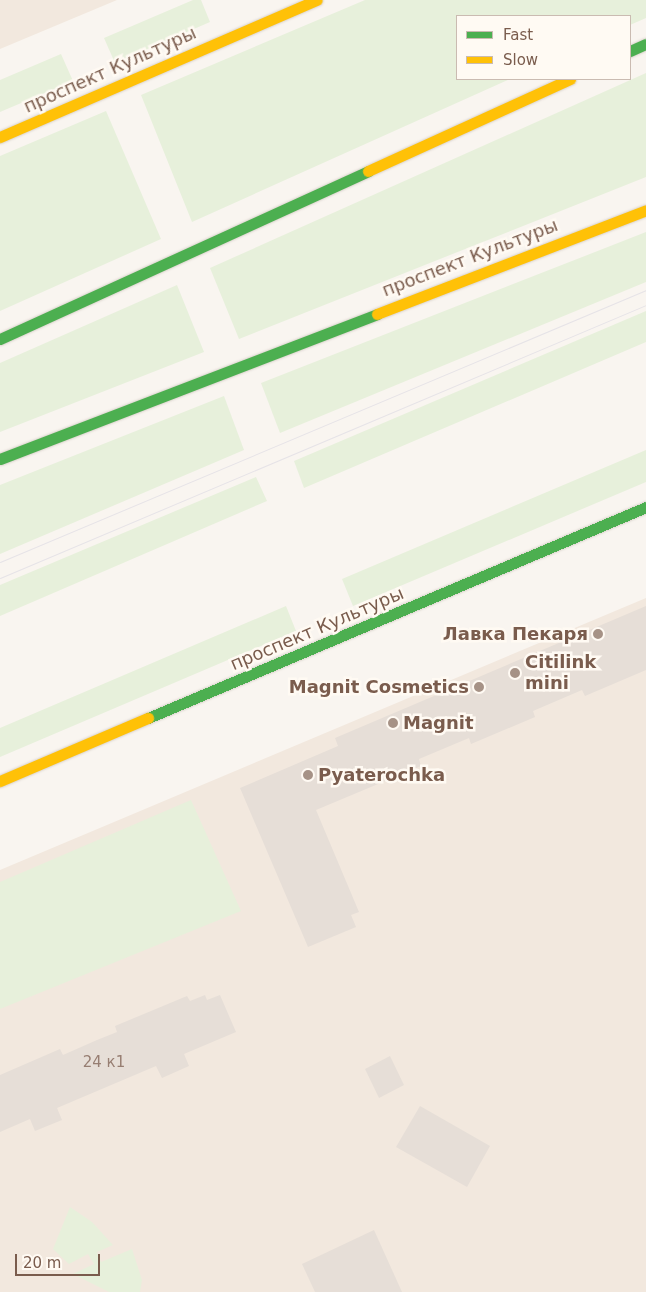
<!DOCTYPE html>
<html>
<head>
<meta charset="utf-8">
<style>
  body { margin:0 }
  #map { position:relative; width:646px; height:1292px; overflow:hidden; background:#f9f5f0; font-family:"DejaVu Sans",sans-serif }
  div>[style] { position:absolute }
  .residential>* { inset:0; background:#f2e8de }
  .green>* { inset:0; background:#e7f0db }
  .building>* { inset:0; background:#e6ded7 }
  .roads { filter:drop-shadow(0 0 1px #d9d2cb) drop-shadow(0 0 1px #d9d2cb) }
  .fast>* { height:11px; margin:-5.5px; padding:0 5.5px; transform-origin:5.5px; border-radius:5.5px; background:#4caf50 }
  .slow>* { height:11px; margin:-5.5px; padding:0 5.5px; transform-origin:5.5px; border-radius:5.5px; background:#ffc107 }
  .tram>* { height:1px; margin:-0.5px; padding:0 0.5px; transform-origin:0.5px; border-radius:0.5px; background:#e6e3e7 }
  .dots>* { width:14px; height:14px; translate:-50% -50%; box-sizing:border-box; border:2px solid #fffaf3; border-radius:50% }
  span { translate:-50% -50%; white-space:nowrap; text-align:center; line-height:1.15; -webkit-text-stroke:5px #fffaf3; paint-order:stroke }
  .number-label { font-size:15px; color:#977e72 }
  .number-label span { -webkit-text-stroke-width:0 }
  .street-label { font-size:18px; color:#7a5c4d }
  .poi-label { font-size:18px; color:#7a5c4d; font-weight:700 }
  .right { translate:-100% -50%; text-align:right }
  .left { translate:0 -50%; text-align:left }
  .legend { position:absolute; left:456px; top:15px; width:175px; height:65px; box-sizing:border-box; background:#fffaf3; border:1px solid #cabbb1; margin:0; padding:6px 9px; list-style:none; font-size:15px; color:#7a5c4d }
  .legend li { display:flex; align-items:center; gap:10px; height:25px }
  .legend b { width:25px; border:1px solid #cabbb1 }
  .scale { position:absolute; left:15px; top:1254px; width:85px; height:22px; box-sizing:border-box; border:2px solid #7a5c4d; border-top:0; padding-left:6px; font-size:15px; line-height:18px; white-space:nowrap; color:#7a5c4d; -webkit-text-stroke:4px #fffaf3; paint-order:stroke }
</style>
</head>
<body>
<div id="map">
  <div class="residential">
    <div style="clip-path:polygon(0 0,117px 0,0 49px)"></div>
    <div style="clip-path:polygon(646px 598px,646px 1292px,0 1292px,0 870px)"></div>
  </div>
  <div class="green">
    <div style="clip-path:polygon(193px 0,201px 0,210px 22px,115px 63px,104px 38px)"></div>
    <div style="clip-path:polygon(365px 0,646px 0,646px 18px,630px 25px,630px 16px,457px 16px,457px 79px,510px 79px,192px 222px,141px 95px)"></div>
    <div style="clip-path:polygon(61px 54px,73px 81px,0 112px,0 80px)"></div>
    <div style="clip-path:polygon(646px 73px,646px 177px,239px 339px,210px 268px)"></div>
    <div style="clip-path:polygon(106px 111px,161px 239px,0 311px,0 156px)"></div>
    <div style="clip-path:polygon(646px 232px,646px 282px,280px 433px,261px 383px)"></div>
    <div style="clip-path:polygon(177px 285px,204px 352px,0 432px,0 363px)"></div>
    <div style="clip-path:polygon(646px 311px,646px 342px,304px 488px,294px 461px)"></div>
    <div style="clip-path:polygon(224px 396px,244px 450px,0 554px,0 485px)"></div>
    <div style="clip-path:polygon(646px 450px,646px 482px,353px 606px,342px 579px)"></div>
    <div style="clip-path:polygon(256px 477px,267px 501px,0 616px,0 585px)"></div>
    <div style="clip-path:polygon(286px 606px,296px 631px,0 757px,0 728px)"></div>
    <div style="clip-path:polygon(191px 800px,241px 911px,0 1009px,0 882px)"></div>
    <div style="clip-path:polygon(70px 1207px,92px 1222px,113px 1245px,97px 1252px,101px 1262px,132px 1249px,142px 1280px,140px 1292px,109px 1292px,73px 1274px,94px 1264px,88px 1254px,69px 1264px,53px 1249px)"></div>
  </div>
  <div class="building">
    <div style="clip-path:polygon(646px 606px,646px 670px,585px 696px,582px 690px,533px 711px,535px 717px,471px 744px,469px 738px,419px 759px,421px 766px,316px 810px,359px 912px,351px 915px,356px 927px,308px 947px,240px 788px,338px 746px,335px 738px)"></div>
    <div style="clip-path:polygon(205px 995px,207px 1000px,220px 995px,236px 1032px,184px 1054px,189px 1066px,162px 1078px,156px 1066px,57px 1108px,62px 1120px,35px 1131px,30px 1119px,0 1132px,0 1075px,60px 1049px,63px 1055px,97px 1040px,117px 1032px,115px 1026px,187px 996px,190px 1001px)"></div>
    <div style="clip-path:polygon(390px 1056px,404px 1085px,379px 1098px,365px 1069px)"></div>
    <div style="clip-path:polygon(420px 1106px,490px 1146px,467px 1187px,396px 1147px)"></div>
    <div style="clip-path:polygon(374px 1230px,402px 1292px,315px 1292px,302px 1264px)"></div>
  </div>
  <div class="roads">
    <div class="fast">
      <div style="left:630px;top:51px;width:17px;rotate:-24deg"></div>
      <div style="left:0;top:339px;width:405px;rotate:-24.5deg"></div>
      <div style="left:0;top:459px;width:404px;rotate:-21deg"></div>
      <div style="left:148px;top:718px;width:541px;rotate:-22.96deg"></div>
    </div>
    <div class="slow">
      <div style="left:0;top:137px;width:345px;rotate:-23.4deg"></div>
      <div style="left:368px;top:171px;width:222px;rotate:-24.5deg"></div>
      <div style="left:377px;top:314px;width:288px;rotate:-21.1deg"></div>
      <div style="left:0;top:781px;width:161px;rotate:-23.1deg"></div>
    </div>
  </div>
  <div class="tram">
    <div style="left:0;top:562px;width:701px;rotate:-22.83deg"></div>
    <div style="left:0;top:578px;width:701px;rotate:-22.91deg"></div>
  </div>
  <div class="dots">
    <div style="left:598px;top:634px;background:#a69286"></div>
    <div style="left:515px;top:673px;background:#a69286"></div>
    <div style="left:479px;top:687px;background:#a69286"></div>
    <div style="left:393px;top:723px;background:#a69286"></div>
    <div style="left:308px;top:775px;background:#a69286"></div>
  </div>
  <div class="number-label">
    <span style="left:104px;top:1063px">24 к1</span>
  </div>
  <div class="street-label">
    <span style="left:110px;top:70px;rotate:-24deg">проспект Культуры</span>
    <span style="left:470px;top:258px;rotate:-21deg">проспект Культуры</span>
    <span style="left:317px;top:629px;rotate:-23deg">проспект Культуры</span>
  </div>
  <div class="poi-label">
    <span class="right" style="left:588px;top:634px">Лавка Пекаря</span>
    <span class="left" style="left:525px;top:673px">Citilink<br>mini</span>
    <span class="right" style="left:469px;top:687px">Magnit Cosmetics</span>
    <span class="left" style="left:403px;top:723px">Magnit</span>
    <span class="left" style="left:318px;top:775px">Pyaterochka</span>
  </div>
  <ul class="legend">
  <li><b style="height:6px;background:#4caf50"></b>Fast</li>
  <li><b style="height:6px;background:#ffc107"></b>Slow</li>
  </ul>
  <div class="scale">20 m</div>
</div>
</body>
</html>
